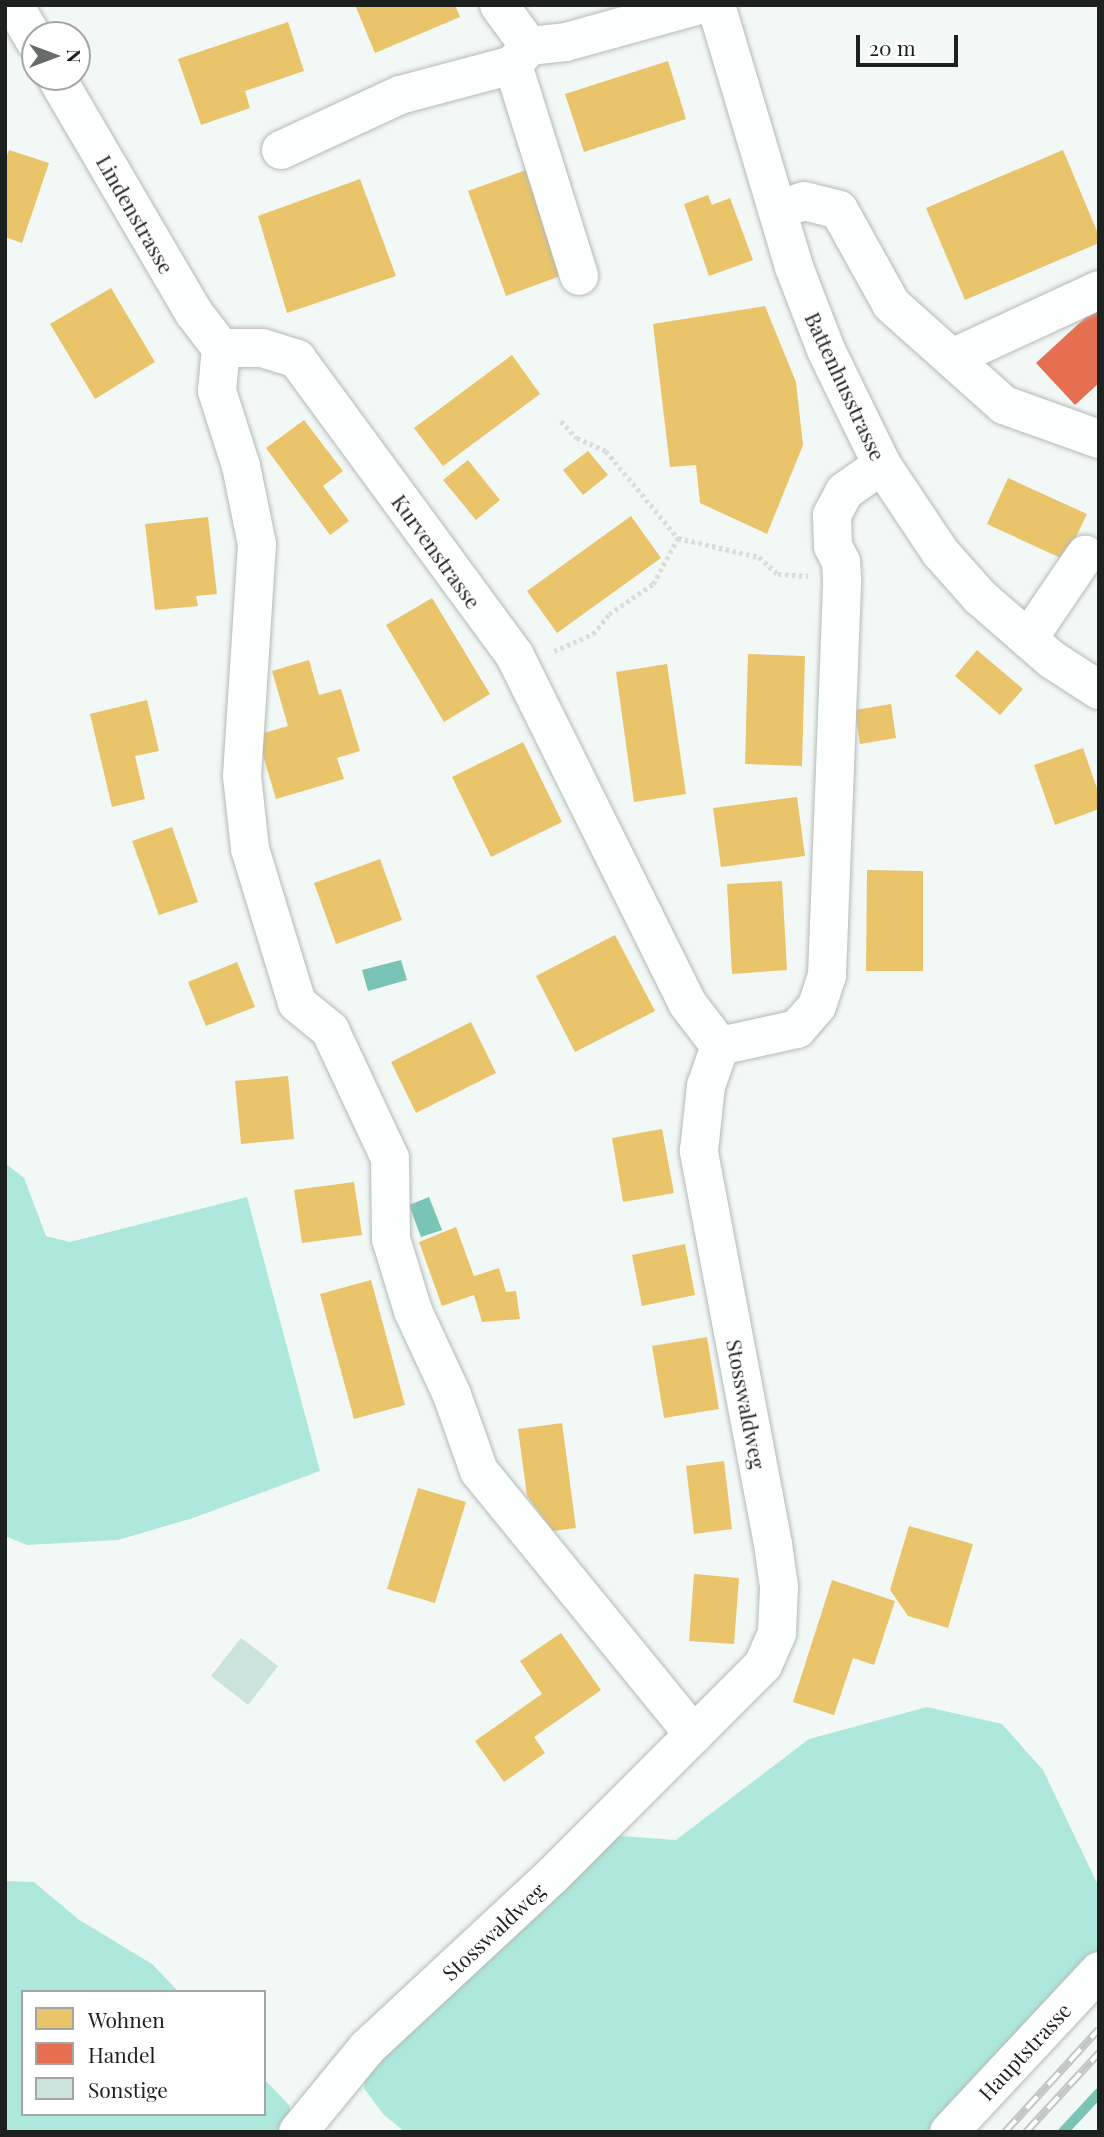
<!DOCTYPE html>
<html>
<head>
<meta charset="utf-8">
<style>
  body { margin:0 }
  #map { position:relative; width:1104px; height:2137px; overflow:hidden; background:#f2f8f6; font-family:"Playfair Display",serif }
  div>[style] { position:absolute }
  .forest>* { inset:0; background:#aee8dc }
  .water>* { inset:0; background:#7ac4b6 }
  .homes>* { inset:0; background:#e9c46a }
  .shops>* { inset:0; background:#e76f51 }
  .stream>* { height:10px; margin:-5px; padding:0 5px; transform-origin:5px; border-radius:5px; background:#7ac4b6 }
  .building>* { inset:0; background:#cce2dd }
  .path>* { height:4.5px; margin-top:-2.25px; transform-origin:0; background:repeating-linear-gradient(90deg,#dbdddc 0 3.5px,transparent 0 7px) }
  .roads { filter:drop-shadow(0 0 2px #b4b9b8) drop-shadow(0 0 2px #b4b9b8) }
  .minor>* { height:38px; margin:-19px; padding:0 19px; transform-origin:19px; border-radius:19px; background:#fdfefe }
  .rail>* { height:8px; margin-top:-4px; transform-origin:0; background:repeating-linear-gradient(90deg,#fff 0 16px,#c4c5c5 0 32px); box-sizing:border-box; border-block:2px solid #c4c5c5 }
  span { translate:-50% -50%; white-space:nowrap; text-align:center; line-height:1.15; -webkit-text-stroke:7px #fff; paint-order:stroke }
  .street-label { font-size:21px; color:#1c201f }
  .frame { position:absolute; inset:0; border:7px solid #1c201f; pointer-events:none }
  .legend { position:absolute; left:21px; top:1990px; width:245px; height:126px; box-sizing:border-box; background:#fff; border:2px solid #a4a6a5; margin:0; padding:9px 12px; list-style:none; font-size:21px; color:#1c201f }
  .legend li { display:flex; align-items:center; gap:14px; height:35px }
  .legend b { width:35px; border:2px solid #a4a6a5 }
  .north { position:absolute; left:21px; top:21px; width:70px; height:70px; box-sizing:border-box; background:#fff; border:2px solid #a4a6a5; border-radius:50%; rotate:90deg; font-size:19px; font-weight:700; line-height:28px; text-align:center; color:#1c201f }
  .north::after { content:''; display:block; margin:auto; width:24px; height:32px; background:#676c6a; clip-path:polygon(50% 0,100% 100%,50% 72%,0 100%) }
  .scale { position:absolute; left:856px; top:35px; width:102px; height:32px; box-sizing:border-box; border:4px solid #1c201f; border-top:0; padding-left:9px; font-size:21px; line-height:24px; white-space:nowrap; color:#1c201f; -webkit-text-stroke:5px #fff; paint-order:stroke }
</style>
</head>
<body>
<div id="map">
  <div class="forest">
    <div style="clip-path:polygon(5px 1163px,24px 1178px,46px 1236px,70px 1242px,247px 1197px,320px 1471px,193px 1518px,118px 1540px,27px 1545px,5px 1536px)"></div>
    <div style="clip-path:polygon(927px 1707px,1002px 1724px,1043px 1770px,1099px 1887px,1099px 1971px,949px 2132px,405px 2132px,383px 2114px,364px 2088px,367px 2048px,594px 1834px,676px 1840px,809px 1739px)"></div>
    <div style="clip-path:polygon(5px 1881px,34px 1882px,78px 1919px,152px 1964px,179px 1992px,23px 1992px,23px 2114px,264px 2114px,264px 2079px,289px 2105px,296px 2132px,5px 2132px)"></div>
  </div>
  <div class="water">
    <div style="clip-path:polygon(401px 960px,407px 980px,368px 991px,362px 970px)"></div>
    <div style="clip-path:polygon(429px 1197px,442px 1230px,421px 1237px,409px 1205px)"></div>
  </div>
  <div class="homes">
    <div style="clip-path:polygon(355px 5px,455px 5px,460px 17px,375px 53px)"></div>
    <div style="clip-path:polygon(288px 22px,304px 71px,245px 91px,250px 108px,201px 125px,178px 59px)"></div>
    <div style="clip-path:polygon(668px 61px,686px 119px,584px 152px,565px 94px)"></div>
    <div style="clip-path:polygon(9px 150px,49px 163px,22px 243px,5px 237px,5px 161px)"></div>
    <div style="clip-path:polygon(1063px 150px,1099px 236px,1099px 243px,965px 300px,926px 208px)"></div>
    <div style="clip-path:polygon(526px 170px,563px 275px,506px 296px,468px 191px)"></div>
    <div style="clip-path:polygon(360px 179px,396px 276px,287px 313px,258px 216px)"></div>
    <div style="clip-path:polygon(708px 195px,712px 205px,730px 198px,753px 260px,709px 276px,684px 204px)"></div>
    <div style="clip-path:polygon(111px 288px,155px 362px,95px 399px,50px 324px)"></div>
    <div style="clip-path:polygon(765px 306px,796px 382px,803px 445px,767px 534px,700px 503px,696px 465px,670px 467px,653px 324px)"></div>
    <div style="clip-path:polygon(512px 355px,540px 394px,443px 466px,414px 428px)"></div>
    <div style="clip-path:polygon(304px 420px,343px 471px,323px 486px,349px 521px,330px 535px,266px 448px)"></div>
    <div style="clip-path:polygon(588px 451px,608px 475px,583px 495px,563px 470px)"></div>
    <div style="clip-path:polygon(468px 460px,500px 500px,476px 520px,443px 480px)"></div>
    <div style="clip-path:polygon(1008px 478px,1087px 514px,1065px 560px,987px 524px)"></div>
    <div style="clip-path:polygon(631px 516px,661px 558px,557px 633px,527px 591px)"></div>
    <div style="clip-path:polygon(208px 517px,217px 594px,196px 596px,198px 606px,155px 610px,145px 524px)"></div>
    <div style="clip-path:polygon(432px 598px,490px 694px,444px 722px,386px 625px)"></div>
    <div style="clip-path:polygon(977px 650px,1023px 689px,1000px 715px,955px 676px)"></div>
    <div style="clip-path:polygon(748px 654px,805px 656px,802px 766px,745px 764px)"></div>
    <div style="clip-path:polygon(309px 660px,319px 695px,341px 689px,360px 751px,337px 758px,344px 779px,276px 799px,257px 735px,288px 726px,272px 671px)"></div>
    <div style="clip-path:polygon(667px 664px,686px 794px,634px 802px,616px 672px)"></div>
    <div style="clip-path:polygon(147px 700px,159px 751px,135px 756px,145px 799px,112px 807px,90px 714px)"></div>
    <div style="clip-path:polygon(891px 704px,896px 738px,860px 744px,855px 710px)"></div>
    <div style="clip-path:polygon(523px 742px,562px 822px,491px 857px,452px 777px)"></div>
    <div style="clip-path:polygon(1083px 748px,1099px 794px,1099px 809px,1055px 825px,1034px 765px)"></div>
    <div style="clip-path:polygon(797px 797px,805px 856px,721px 867px,713px 808px)"></div>
    <div style="clip-path:polygon(172px 827px,198px 902px,159px 915px,132px 841px)"></div>
    <div style="clip-path:polygon(380px 859px,402px 920px,336px 944px,314px 883px)"></div>
    <div style="clip-path:polygon(867px 870px,923px 871px,923px 971px,866px 971px)"></div>
    <div style="clip-path:polygon(782px 881px,787px 970px,732px 974px,727px 884px)"></div>
    <div style="clip-path:polygon(615px 935px,655px 1011px,575px 1052px,536px 976px)"></div>
    <div style="clip-path:polygon(237px 962px,255px 1007px,206px 1026px,188px 982px)"></div>
    <div style="clip-path:polygon(471px 1022px,496px 1073px,416px 1113px,391px 1062px)"></div>
    <div style="clip-path:polygon(288px 1076px,294px 1139px,241px 1144px,235px 1081px)"></div>
    <div style="clip-path:polygon(662px 1129px,674px 1193px,623px 1202px,612px 1138px)"></div>
    <div style="clip-path:polygon(354px 1182px,362px 1235px,302px 1243px,294px 1190px)"></div>
    <div style="clip-path:polygon(456px 1227px,474px 1276px,499px 1268px,506px 1292px,516px 1291px,520px 1319px,482px 1322px,474px 1295px,442px 1306px,419px 1242px)"></div>
    <div style="clip-path:polygon(685px 1244px,695px 1295px,642px 1306px,632px 1255px)"></div>
    <div style="clip-path:polygon(371px 1280px,405px 1405px,354px 1419px,320px 1294px)"></div>
    <div style="clip-path:polygon(707px 1337px,719px 1409px,664px 1418px,652px 1346px)"></div>
    <div style="clip-path:polygon(562px 1423px,576px 1528px,553px 1531px,527px 1496px,518px 1429px)"></div>
    <div style="clip-path:polygon(724px 1461px,732px 1529px,694px 1534px,686px 1466px)"></div>
    <div style="clip-path:polygon(418px 1488px,466px 1502px,435px 1603px,387px 1589px)"></div>
    <div style="clip-path:polygon(909px 1526px,973px 1544px,948px 1628px,908px 1616px,890px 1590px)"></div>
    <div style="clip-path:polygon(694px 1574px,739px 1578px,734px 1644px,689px 1641px)"></div>
    <div style="clip-path:polygon(832px 1580px,895px 1601px,874px 1665px,853px 1658px,834px 1715px,793px 1702px)"></div>
    <div style="clip-path:polygon(561px 1633px,601px 1690px,534px 1737px,545px 1753px,504px 1782px,475px 1741px,542px 1694px,520px 1661px)"></div>
  </div>
  <div class="shops">
    <div style="clip-path:polygon(1099px 305px,1099px 383px,1075px 405px,1036px 363px)"></div>
  </div>
  <div class="stream">
    <div style="left:1063px;top:2132px;width:53px;rotate:-47.3deg"></div>
  </div>
  <div class="building">
    <div style="clip-path:polygon(241px 1638px,278px 1666px,248px 1705px,211px 1676px)"></div>
  </div>
  <div class="path">
    <div style="left:561px;top:421px;width:23px;rotate:47deg"></div>
    <div style="left:577px;top:438px;width:32px;rotate:24deg"></div>
    <div style="left:606px;top:451px;width:113px;rotate:50.4deg"></div>
    <div style="left:678px;top:538px;width:83px;rotate:13.2deg"></div>
    <div style="left:759px;top:557px;width:25px;rotate:42deg"></div>
    <div style="left:778px;top:574px;width:30px;rotate:4deg"></div>
    <div style="left:554px;top:651px;width:43px;rotate:-23.6deg"></div>
    <div style="left:593px;top:634px;width:26px;rotate:-51deg"></div>
    <div style="left:609px;top:614px;width:53px;rotate:-34.3deg"></div>
    <div style="left:653px;top:584px;width:52px;rotate:-61.5deg"></div>
  </div>
  <div class="roads">
    <div class="minor">
      <div style="left:14px;top:5px;width:42px;rotate:59.7deg"></div>
      <div style="left:499px;top:5px;width:51px;rotate:53.8deg"></div>
      <div style="left:529px;top:46px;width:37px;rotate:-6deg"></div>
      <div style="left:566px;top:42px;width:138px;rotate:-15.5deg"></div>
      <div style="left:716px;top:5px;width:273px;rotate:73.4deg"></div>
      <div style="left:794px;top:267px;width:89px;rotate:68.9deg"></div>
      <div style="left:826px;top:350px;width:128px;rotate:64deg"></div>
      <div style="left:882px;top:465px;width:105px;rotate:56.3deg"></div>
      <div style="left:940px;top:552px;width:60px;rotate:48.4deg"></div>
      <div style="left:980px;top:597px;width:94px;rotate:41.1deg"></div>
      <div style="left:1051px;top:659px;width:57px;rotate:32.9deg"></div>
      <div style="left:529px;top:46px;width:25px;rotate:130deg"></div>
      <div style="left:513px;top:65px;width:221px;rotate:72.6deg"></div>
      <div style="left:56px;top:77px;width:273px;rotate:59.7deg"></div>
      <div style="left:194px;top:313px;width:44px;rotate:52.4deg"></div>
      <div style="left:281px;top:150px;width:131px;rotate:-24.8deg"></div>
      <div style="left:400px;top:95px;width:117px;rotate:-14.9deg"></div>
      <div style="left:777px;top:210px;width:28px;rotate:-18deg"></div>
      <div style="left:804px;top:201px;width:36px;rotate:14deg"></div>
      <div style="left:839px;top:210px;width:107px;rotate:61deg"></div>
      <div style="left:891px;top:304px;width:152px;rotate:41.8deg"></div>
      <div style="left:1004px;top:405px;width:101px;rotate:19.7deg"></div>
      <div style="left:221px;top:348px;width:43px;rotate:95.3deg"></div>
      <div style="left:217px;top:391px;width:79px;rotate:72.3deg"></div>
      <div style="left:241px;top:466px;width:80px;rotate:78.4deg"></div>
      <div style="left:257px;top:544px;width:232px;rotate:93.7deg"></div>
      <div style="left:242px;top:776px;width:73px;rotate:83.7deg"></div>
      <div style="left:250px;top:849px;width:161px;rotate:73deg"></div>
      <div style="left:297px;top:1003px;width:43px;rotate:39.3deg"></div>
      <div style="left:330px;top:1030px;width:141px;rotate:64.9deg"></div>
      <div style="left:390px;top:1158px;width:81px;rotate:89.3deg"></div>
      <div style="left:391px;top:1239px;width:75px;rotate:73deg"></div>
      <div style="left:413px;top:1311px;width:93px;rotate:65.1deg"></div>
      <div style="left:452px;top:1395px;width:81px;rotate:70.4deg"></div>
      <div style="left:479px;top:1471px;width:340px;rotate:50.8deg"></div>
      <div style="left:221px;top:348px;width:41px"></div>
      <div style="left:262px;top:348px;width:37px;rotate:17deg"></div>
      <div style="left:297px;top:359px;width:368px;rotate:53.7deg"></div>
      <div style="left:515px;top:656px;width:387px;rotate:63.6deg"></div>
      <div style="left:687px;top:1003px;width:54px;rotate:52.5deg"></div>
      <div style="left:952px;top:358px;width:162px;rotate:-24.8deg"></div>
      <div style="left:1028px;top:639px;width:102px;rotate:-55.8deg"></div>
      <div style="left:720px;top:1046px;width:79px;rotate:-12.4deg"></div>
      <div style="left:797px;top:1029px;width:30px;rotate:-49deg"></div>
      <div style="left:817px;top:1006px;width:32px;rotate:-72deg"></div>
      <div style="left:827px;top:976px;width:397px;rotate:-87.8deg"></div>
      <div style="left:842px;top:579px;width:17px;rotate:-93deg"></div>
      <div style="left:841px;top:562px;width:18px;rotate:-117deg"></div>
      <div style="left:833px;top:546px;width:31px;rotate:-92deg"></div>
      <div style="left:832px;top:515px;width:27px;rotate:-62deg"></div>
      <div style="left:845px;top:491px;width:45px;rotate:-35.1deg"></div>
      <div style="left:298px;top:2132px;width:109px;rotate:-50.6deg"></div>
      <div style="left:367px;top:2048px;width:251px;rotate:-42.9deg"></div>
      <div style="left:551px;top:1877px;width:300px;rotate:-45deg"></div>
      <div style="left:763px;top:1665px;width:35px;rotate:-66deg"></div>
      <div style="left:777px;top:1633px;width:46px;rotate:-87.5deg"></div>
      <div style="left:779px;top:1587px;width:43px;rotate:-97.9deg"></div>
      <div style="left:773px;top:1544px;width:400px;rotate:-100.7deg"></div>
      <div style="left:699px;top:1151px;width:65px;rotate:-83.9deg"></div>
      <div style="left:706px;top:1086px;width:42px;rotate:-70.7deg"></div>
      <div style="left:949px;top:2132px;width:220px;rotate:-47deg"></div>
    </div>
  </div>
  <div class="rail">
    <div style="left:1005px;top:2132px;width:139px;rotate:-47.6deg"></div>
    <div style="left:1026px;top:2132px;width:108px;rotate:-47.3deg"></div>
  </div>
  <div class="street-label">
    <span style="left:136px;top:214px;rotate:60deg">Lindenstrasse</span>
    <span style="left:846px;top:386px;rotate:65deg">Battenhusstrasse</span>
    <span style="left:437px;top:551px;rotate:54deg">Kurvenstrasse</span>
    <span style="left:747px;top:1404px;rotate:79deg">Stosswaldweg</span>
    <span style="left:493px;top:1931px;rotate:-43deg">Stosswaldweg</span>
    <span style="left:1024px;top:2051px;rotate:-47deg">Hauptstrasse</span>
  </div>
  <div class="frame"></div>
  <ul class="legend">
  <li><b style="height:19px;background:#e9c46a"></b>Wohnen</li>
  <li><b style="height:19px;background:#e76f51"></b>Handel</li>
  <li><b style="height:19px;background:#cce2dd"></b>Sonstige</li>
  </ul>
  <div class="north">N</div>
  <div class="scale">20 m</div>
</div>
</body>
</html>
